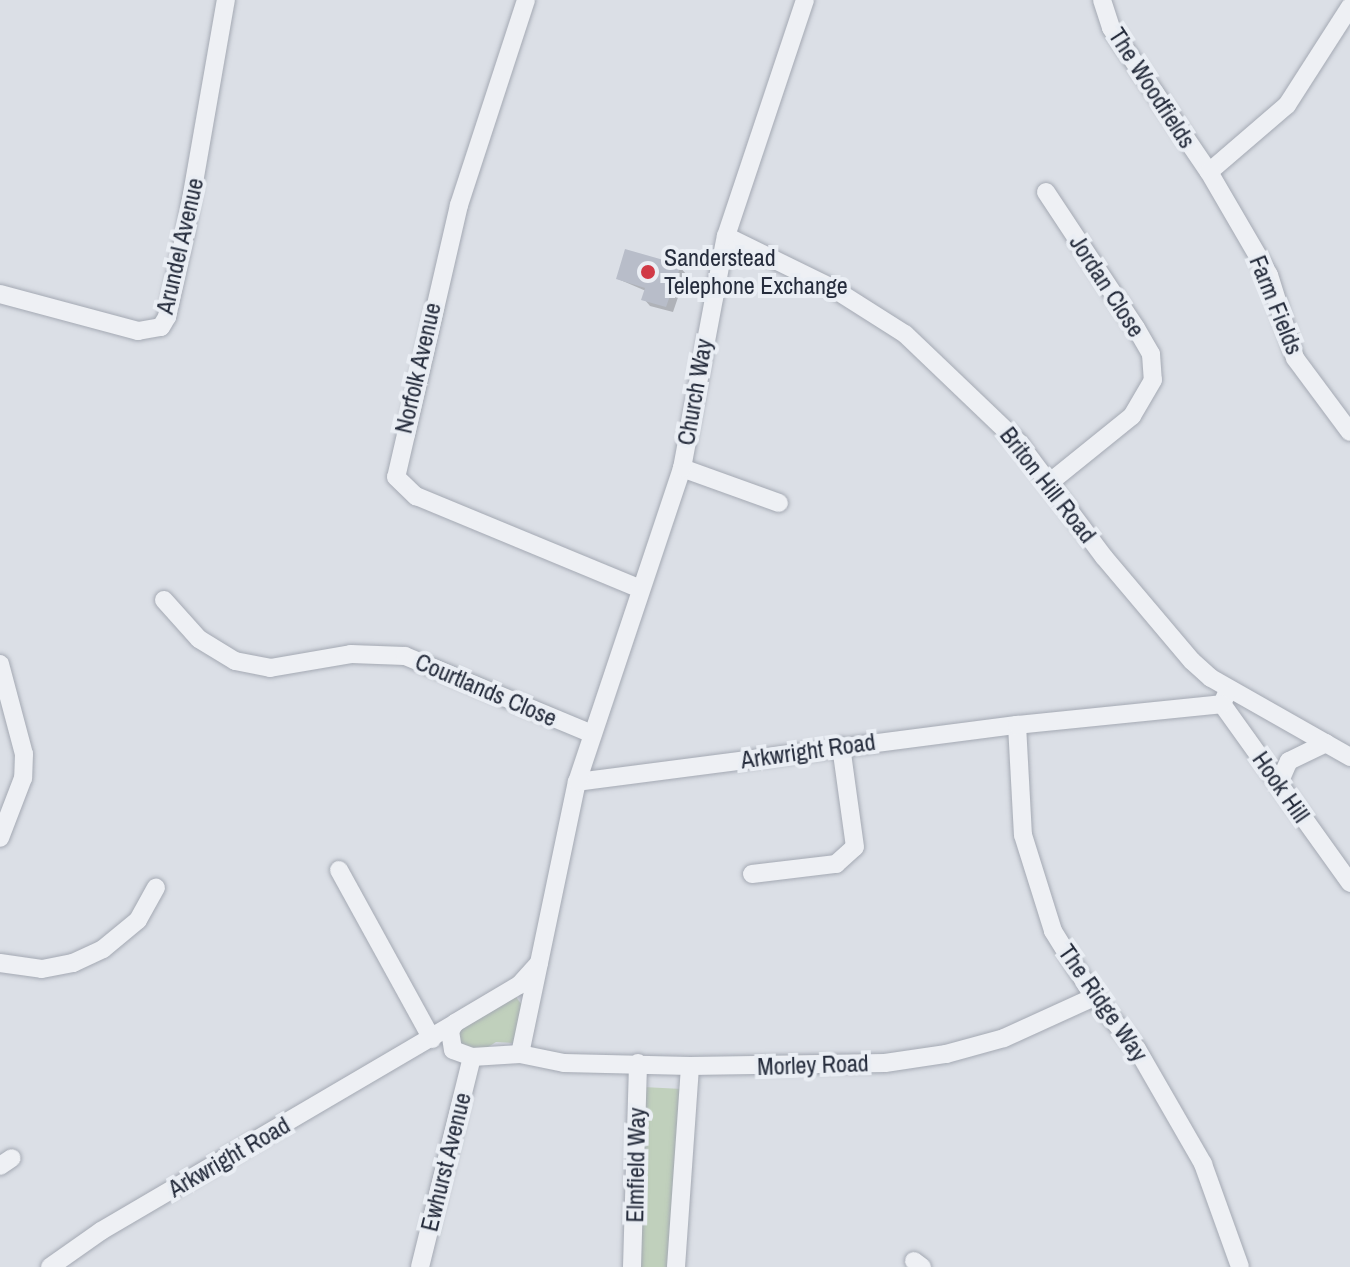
<!DOCTYPE html>
<html>
<head>
<meta charset="utf-8">
<style>
  body { margin:0 }
  #map { position:relative; width:1350px; height:1267px; overflow:hidden; background:#dbdfe6; font-family:"Archivo Narrow",sans-serif }
  div>[style] { position:absolute }
  .green>* { inset:0; background:#c0d0bc }
  .shadow>* { inset:0; background:#0003 }
  .building>* { inset:0; background:#b8bdc9 }
  .roads { filter:drop-shadow(0 0 2px #a4a9b3) drop-shadow(0 0 2px #a4a9b3) }
  .minor>* { height:18px; margin:-9px; padding:0 9px; transform-origin:9px; border-radius:9px; background:#eef0f4 }
  .dots>* { width:22px; height:22px; translate:-50% -50%; box-sizing:border-box; border:4px solid #eaeef4; border-radius:50% }
  span { translate:-50% -50%; white-space:nowrap; text-align:center; line-height:1.15; -webkit-text-stroke:8px #eaeef4; paint-order:stroke }
  .street-label { font-size:24px; color:#252c3c }
  .poi-label { font-size:24px; color:#252c3c }
  .left { translate:0 -50%; text-align:left }
</style>
</head>
<body>
<div id="map">
  <div class="green">
    <div style="clip-path:polygon(516px 997px,522px 1005px,515px 1043px,496px 1042px,474px 1056px,454px 1039px,456px 1029px)"></div>
    <div style="clip-path:polygon(643px 1087px,682px 1089px,670px 1267px,635px 1267px)"></div>
  </div>
  <div class="shadow">
    <div style="clip-path:polygon(680px 267px,686px 274px,673px 312px,650px 306px,644px 299px,646px 291px,618px 279px)"></div>
  </div>
  <div class="building">
    <div style="clip-path:polygon(625px 249px,681px 265px,666px 307px,641px 300px,645px 288px,616px 279px)"></div>
  </div>
  <div class="roads">
    <div class="minor">
      <div style="left:526px;top:0;width:216px;rotate:108.1deg"></div>
      <div style="left:459px;top:205px;width:279px;rotate:103deg"></div>
      <div style="left:396px;top:477px;width:28px;rotate:44deg"></div>
      <div style="left:416px;top:496px;width:243px;rotate:22.5deg"></div>
      <div style="left:1102px;top:0;width:29px;rotate:72deg"></div>
      <div style="left:1111px;top:28px;width:174px;rotate:55.8deg"></div>
      <div style="left:1209px;top:172px;width:119px;rotate:59.8deg"></div>
      <div style="left:1269px;top:275px;width:87px;rotate:72.6deg"></div>
      <div style="left:1295px;top:358px;width:92px;rotate:53.4deg"></div>
      <div style="left:1209px;top:172px;width:103px;rotate:-40.7deg"></div>
      <div style="left:1287px;top:105px;width:117px;rotate:-57.3deg"></div>
      <div style="left:1046px;top:192px;width:163px;rotate:56.5deg"></div>
      <div style="left:1136px;top:328px;width:30px;rotate:60deg"></div>
      <div style="left:1151px;top:354px;width:26px;rotate:86deg"></div>
      <div style="left:1153px;top:380px;width:42px;rotate:120.3deg"></div>
      <div style="left:1132px;top:416px;width:107px;rotate:141.1deg"></div>
      <div style="left:726px;top:236px;width:120px;rotate:26.1deg"></div>
      <div style="left:834px;top:289px;width:84px;rotate:32.4deg"></div>
      <div style="left:905px;top:334px;width:158px;rotate:43.7deg"></div>
      <div style="left:1019px;top:443px;width:142px;rotate:53.3deg"></div>
      <div style="left:1104px;top:557px;width:136px;rotate:49.8deg"></div>
      <div style="left:1192px;top:661px;width:25px;rotate:42deg"></div>
      <div style="left:1211px;top:678px;width:160px;rotate:29.6deg"></div>
      <div style="left:0;top:294px;width:143px;rotate:15deg"></div>
      <div style="left:138px;top:331px;width:23px;rotate:-10deg"></div>
      <div style="left:161px;top:327px;width:12px;rotate:-59deg"></div>
      <div style="left:167px;top:317px;width:85px;rotate:-77.8deg"></div>
      <div style="left:185px;top:234px;width:238px;rotate:-80.1deg"></div>
      <div style="left:682px;top:468px;width:103px;rotate:19.8deg"></div>
      <div style="left:164px;top:600px;width:52px;rotate:48.1deg"></div>
      <div style="left:199px;top:639px;width:42px;rotate:31.4deg"></div>
      <div style="left:235px;top:661px;width:36px;rotate:11deg"></div>
      <div style="left:270px;top:668px;width:82px;rotate:-9.8deg"></div>
      <div style="left:351px;top:654px;width:54px;rotate:2.1deg"></div>
      <div style="left:405px;top:656px;width:203px;rotate:22.6deg"></div>
      <div style="left:0;top:664px;width:93px;rotate:75.1deg"></div>
      <div style="left:24px;top:754px;width:24px;rotate:92deg"></div>
      <div style="left:23px;top:778px;width:64px;rotate:111deg"></div>
      <div style="left:1226px;top:695px;width:10px;rotate:114deg"></div>
      <div style="left:1222px;top:704px;width:220px;rotate:54.4deg"></div>
      <div style="left:1017px;top:725px;width:110px;rotate:86.9deg"></div>
      <div style="left:1023px;top:835px;width:101px;rotate:72.6deg"></div>
      <div style="left:1053px;top:931px;width:78px;rotate:58.2deg"></div>
      <div style="left:1094px;top:997px;width:67px;rotate:50.4deg"></div>
      <div style="left:1137px;top:1049px;width:133px;rotate:60.1deg"></div>
      <div style="left:1203px;top:1164px;width:109px;rotate:70.2deg"></div>
      <div style="left:577px;top:782px;width:444px;rotate:-7.4deg"></div>
      <div style="left:1017px;top:725px;width:206px;rotate:-5.8deg"></div>
      <div style="left:1279px;top:783px;width:24px;rotate:-66deg"></div>
      <div style="left:1289px;top:761px;width:41px;rotate:-25.9deg"></div>
      <div style="left:339px;top:870px;width:193px;rotate:61.2deg"></div>
      <div style="left:752px;top:874px;width:85px;rotate:-6.8deg"></div>
      <div style="left:836px;top:864px;width:25px;rotate:-42deg"></div>
      <div style="left:855px;top:847px;width:102px;rotate:-97.9deg"></div>
      <div style="left:0;top:963px;width:42px;rotate:8.1deg"></div>
      <div style="left:42px;top:969px;width:32px;rotate:-11deg"></div>
      <div style="left:73px;top:963px;width:33px;rotate:-25deg"></div>
      <div style="left:103px;top:949px;width:45px;rotate:-39.6deg"></div>
      <div style="left:138px;top:920px;width:37px;rotate:-61deg"></div>
      <div style="left:539px;top:963px;width:30px;rotate:132deg"></div>
      <div style="left:519px;top:985px;width:74px;rotate:149.3deg"></div>
      <div style="left:455px;top:1023px;width:9px;rotate:122deg"></div>
      <div style="left:450px;top:1031px;width:19px;rotate:81deg"></div>
      <div style="left:453px;top:1050px;width:20px;rotate:20deg"></div>
      <div style="left:472px;top:1057px;width:48px;rotate:-3.6deg"></div>
      <div style="left:520px;top:1054px;width:278px;rotate:-78.2deg"></div>
      <div style="left:577px;top:782px;width:331px;rotate:-71.5deg"></div>
      <div style="left:682px;top:468px;width:236px;rotate:-79.3deg"></div>
      <div style="left:726px;top:236px;width:249px;rotate:-71.5deg"></div>
      <div style="left:520px;top:1054px;width:45px;rotate:11.6deg"></div>
      <div style="left:564px;top:1063px;width:126px;rotate:1.4deg"></div>
      <div style="left:690px;top:1066px;width:195px;rotate:-0.9deg"></div>
      <div style="left:885px;top:1063px;width:62px;rotate:-8.4deg"></div>
      <div style="left:946px;top:1054px;width:60px;rotate:-15.4deg"></div>
      <div style="left:1004px;top:1038px;width:99px;rotate:-24.5deg"></div>
      <div style="left:0;top:1166px;width:14px;rotate:-34deg"></div>
      <div style="left:914px;top:1261px;width:10px;rotate:37deg"></div>
      <div style="left:50px;top:1267px;width:62px;rotate:-35.2deg"></div>
      <div style="left:101px;top:1231px;width:411px;rotate:-30.4deg"></div>
      <div style="left:420px;top:1267px;width:216px;rotate:-76.1deg"></div>
      <div style="left:632px;top:1267px;width:204px;rotate:-88.3deg"></div>
      <div style="left:676px;top:1267px;width:201px;rotate:-86deg"></div>
    </div>
  </div>
  <div class="dots">
    <div style="left:648px;top:272px;background:#d13a47"></div>
  </div>
  <div class="street-label">
    <span style="left:1152px;top:88px;rotate:57deg">The Woodfields</span>
    <span style="left:180px;top:246px;rotate:-77deg">Arundel Avenue</span>
    <span style="left:1107px;top:286px;rotate:57deg">Jordan Close</span>
    <span style="left:1276px;top:305px;rotate:68deg">Farm Fields</span>
    <span style="left:418px;top:368px;rotate:-77deg">Norfolk Avenue</span>
    <span style="left:695px;top:392px;rotate:-80deg">Church Way</span>
    <span style="left:1048px;top:485px;rotate:52deg">Briton Hill Road</span>
    <span style="left:486px;top:690px;rotate:23deg">Courtlands Close</span>
    <span style="left:808px;top:751px;rotate:-8deg">Arkwright Road</span>
    <span style="left:1281px;top:787px;rotate:55deg">Hook Hill</span>
    <span style="left:1103px;top:1003px;rotate:55deg">The Ridge Way</span>
    <span style="left:813px;top:1065px;rotate:-2deg">Morley Road</span>
    <span style="left:229px;top:1157px;rotate:-30deg">Arkwright Road</span>
    <span style="left:446px;top:1162px;rotate:-76deg">Ewhurst Avenue</span>
    <span style="left:636px;top:1165px;rotate:-89deg">Elmfield Way</span>
  </div>
  <div class="poi-label">
    <span class="left" style="left:664px;top:272px">Sanderstead<br>Telephone Exchange</span>
  </div>
</div>
</body>
</html>
